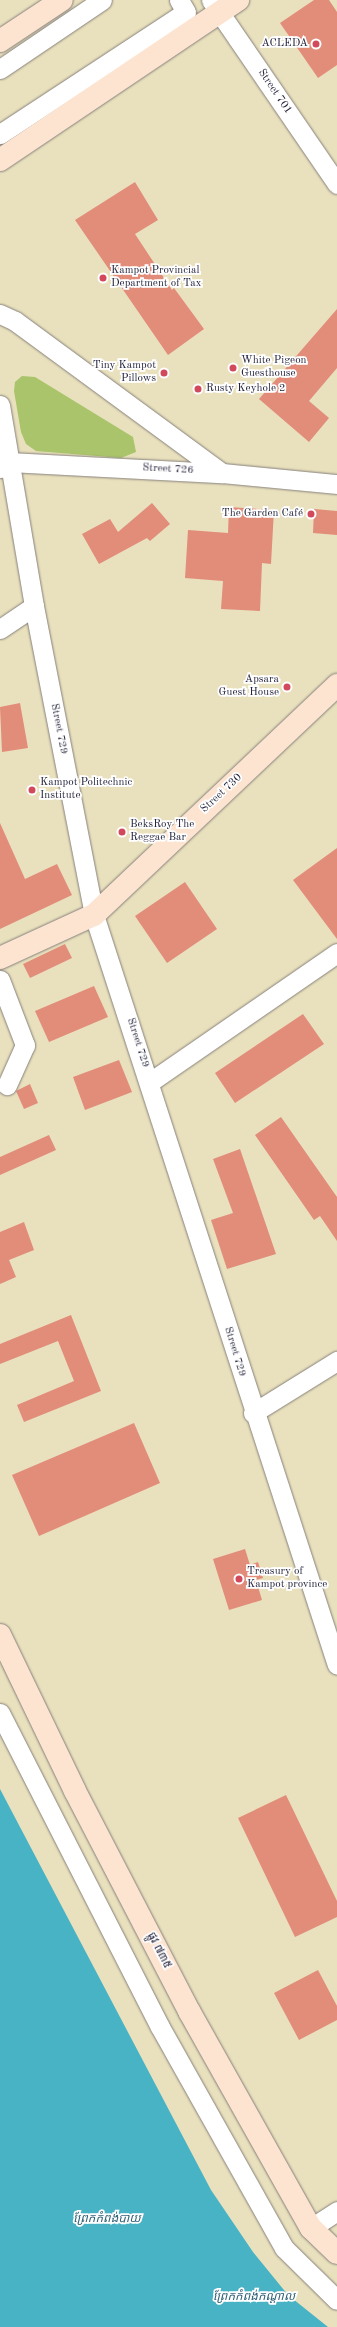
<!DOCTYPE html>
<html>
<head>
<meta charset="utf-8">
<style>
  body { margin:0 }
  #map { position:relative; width:337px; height:2327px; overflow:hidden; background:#e9e0bd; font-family:"Old Standard TT","Noto Sans Khmer",serif }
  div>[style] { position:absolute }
  .green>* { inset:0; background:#a9c46a }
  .water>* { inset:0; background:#47b3c5 }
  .building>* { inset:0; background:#e28c7a }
  .roads { filter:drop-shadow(0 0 1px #86817c) drop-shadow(0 0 1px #86817c) }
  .street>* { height:19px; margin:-9.5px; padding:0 9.5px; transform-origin:9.5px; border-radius:9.5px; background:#fff }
  .secondary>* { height:22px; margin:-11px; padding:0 11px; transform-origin:11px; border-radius:11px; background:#fde4d1 }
  .dots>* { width:11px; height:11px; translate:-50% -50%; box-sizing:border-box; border:2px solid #fff; border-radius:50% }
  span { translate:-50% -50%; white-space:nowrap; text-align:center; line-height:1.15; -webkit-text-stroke:3.5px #fff; paint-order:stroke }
  .poi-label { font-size:11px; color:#22223b }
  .right { translate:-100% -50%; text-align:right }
  .left { translate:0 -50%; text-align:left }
  .street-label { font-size:11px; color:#22223b }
  .water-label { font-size:12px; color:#336379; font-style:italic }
</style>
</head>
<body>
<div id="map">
  <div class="green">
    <div style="clip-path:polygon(22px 376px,35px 377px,133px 437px,136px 452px,121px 458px,36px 451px,26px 444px,21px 432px,14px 391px,15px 382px)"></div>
  </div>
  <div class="water">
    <div style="clip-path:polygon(0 1789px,211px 2190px,253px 2252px,288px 2295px,328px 2327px,0 2327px)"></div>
  </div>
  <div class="building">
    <div style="clip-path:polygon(314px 0,329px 0,337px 12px,337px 65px,318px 78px,280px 23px)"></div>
    <div style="clip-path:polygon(135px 182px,158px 220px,135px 234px,172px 290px,174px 288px,204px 329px,168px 355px,75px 220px)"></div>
    <div style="clip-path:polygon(337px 309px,337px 368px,309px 401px,329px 418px,309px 442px,259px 399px)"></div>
    <div style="clip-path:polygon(152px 503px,170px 524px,150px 541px,147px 538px,99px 564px,82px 534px,110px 519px,118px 532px)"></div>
    <div style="clip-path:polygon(229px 507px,274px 510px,271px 564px,262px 563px,260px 611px,221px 609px,223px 581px,185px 578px,188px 530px,228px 533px)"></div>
    <div style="clip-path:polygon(314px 509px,337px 511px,337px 535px,313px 533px)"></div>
    <div style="clip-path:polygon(20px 703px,28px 748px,2px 752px,0 707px)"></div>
    <div style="clip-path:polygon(0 823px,25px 879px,57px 864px,72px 895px,0 929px)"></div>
    <div style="clip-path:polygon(337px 848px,337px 939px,293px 880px)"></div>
    <div style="clip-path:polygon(185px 882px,217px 929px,167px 963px,135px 916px)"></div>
    <div style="clip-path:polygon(65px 944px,72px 958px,30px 978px,23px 964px)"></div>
    <div style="clip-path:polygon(94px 986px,108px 1017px,49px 1042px,35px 1011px)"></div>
    <div style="clip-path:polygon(303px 1014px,324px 1044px,235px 1103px,215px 1073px)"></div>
    <div style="clip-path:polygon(119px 1060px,132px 1092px,85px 1110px,73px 1077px)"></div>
    <div style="clip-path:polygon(30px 1084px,38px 1103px,24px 1109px,16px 1091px)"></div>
    <div style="clip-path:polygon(281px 1117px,337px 1197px,337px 1241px,320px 1216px,314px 1220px,255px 1135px)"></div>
    <div style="clip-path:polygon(49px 1135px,56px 1150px,0 1175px,0 1157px)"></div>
    <div style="clip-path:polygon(240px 1149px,276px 1254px,227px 1269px,211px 1220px,233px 1213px,213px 1159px)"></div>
    <div style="clip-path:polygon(24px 1222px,34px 1250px,9px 1260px,16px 1277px,0 1284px,0 1232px)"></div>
    <div style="clip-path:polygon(71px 1315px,101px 1391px,24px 1422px,17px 1405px,74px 1381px,58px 1341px,0 1364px,0 1344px)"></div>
    <div style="clip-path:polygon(134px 1423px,160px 1483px,39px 1536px,12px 1475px)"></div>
    <div style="clip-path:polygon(245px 1549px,250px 1565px,258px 1562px,263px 1578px,256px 1580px,262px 1600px,229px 1610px,213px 1559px)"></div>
    <div style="clip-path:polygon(286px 1795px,337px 1901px,337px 1917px,295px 1937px,238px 1818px)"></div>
    <div style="clip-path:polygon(318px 1970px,337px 2006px,337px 2020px,299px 2040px,274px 1993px)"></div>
  </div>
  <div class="roads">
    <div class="street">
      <div style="left:211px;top:0;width:223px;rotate:55.6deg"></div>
      <div style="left:0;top:69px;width:123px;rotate:-34.1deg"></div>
      <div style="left:0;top:134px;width:222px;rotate:-33.3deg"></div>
      <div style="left:186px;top:12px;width:14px;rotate:-120deg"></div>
      <div style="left:0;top:314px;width:17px;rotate:25deg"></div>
      <div style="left:15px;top:321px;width:257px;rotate:36.3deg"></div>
      <div style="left:0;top:405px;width:204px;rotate:80.4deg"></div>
      <div style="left:34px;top:606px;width:315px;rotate:79deg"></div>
      <div style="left:94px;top:915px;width:788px;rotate:72.05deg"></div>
      <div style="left:0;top:468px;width:11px;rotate:-34deg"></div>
      <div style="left:9px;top:462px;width:213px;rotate:3deg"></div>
      <div style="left:222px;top:473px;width:116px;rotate:5.5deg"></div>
      <div style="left:0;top:629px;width:41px;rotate:-34.1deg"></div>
      <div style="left:0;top:980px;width:70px;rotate:69deg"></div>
      <div style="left:25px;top:1045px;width:44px;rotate:114.2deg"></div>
      <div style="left:150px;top:1082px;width:227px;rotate:-34.6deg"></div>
      <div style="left:253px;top:1413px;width:99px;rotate:-31.8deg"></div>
      <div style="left:0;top:1713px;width:352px;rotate:63deg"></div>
      <div style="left:160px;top:2027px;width:253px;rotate:60.7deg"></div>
      <div style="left:284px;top:2248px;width:74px;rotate:44.5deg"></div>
      <div style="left:311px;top:2228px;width:31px;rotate:-33deg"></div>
    </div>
    <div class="secondary">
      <div style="left:0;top:41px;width:74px;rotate:-33.5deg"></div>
      <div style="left:0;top:160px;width:287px;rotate:-33.9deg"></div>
      <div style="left:0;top:958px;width:103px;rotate:-24.6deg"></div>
      <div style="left:94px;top:915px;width:335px;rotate:-43.4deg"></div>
      <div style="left:0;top:1635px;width:173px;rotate:64.3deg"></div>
      <div style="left:75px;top:1791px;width:248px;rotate:62.6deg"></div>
      <div style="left:189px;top:2011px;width:249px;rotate:60.7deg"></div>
      <div style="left:311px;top:2228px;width:36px;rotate:44deg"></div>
    </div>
  </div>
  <div class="dots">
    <div style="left:316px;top:44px;background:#d1495b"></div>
    <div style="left:103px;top:278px;background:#d1495b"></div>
    <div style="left:233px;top:368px;background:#d1495b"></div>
    <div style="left:164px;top:373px;background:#d1495b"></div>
    <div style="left:198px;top:389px;background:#d1495b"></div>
    <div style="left:311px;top:514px;background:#d1495b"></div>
    <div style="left:287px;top:687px;background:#d1495b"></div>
    <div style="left:32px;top:790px;background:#d1495b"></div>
    <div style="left:122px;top:832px;background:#d1495b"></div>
    <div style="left:239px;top:1579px;background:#d1495b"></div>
  </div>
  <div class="poi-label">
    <span class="right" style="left:308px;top:44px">ACLEDA</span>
    <span class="left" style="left:111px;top:278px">Kampot Provincial<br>Department of Tax</span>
    <span class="left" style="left:241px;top:368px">White Pigeon<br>Guesthouse</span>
    <span class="right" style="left:156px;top:373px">Tiny Kampot<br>Pillows</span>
    <span class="left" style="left:206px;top:389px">Rusty Keyhole 2</span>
    <span class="right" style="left:303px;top:514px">The Garden Café</span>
    <span class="right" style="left:279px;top:687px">Apsara<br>Guest House</span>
    <span class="left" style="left:40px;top:790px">Kampot Politechnic<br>Institute</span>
    <span class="left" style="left:130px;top:832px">BeksRoy The<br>Reggae Bar</span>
    <span class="left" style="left:247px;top:1579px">Treasury of<br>Kampot province</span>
  </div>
  <div class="street-label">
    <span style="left:274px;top:92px;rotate:56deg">Street 701</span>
    <span style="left:168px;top:470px;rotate:3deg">Street 726</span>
    <span style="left:58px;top:729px;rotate:79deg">Street 729</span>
    <span style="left:222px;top:794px;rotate:-43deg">Street 730</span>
    <span style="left:137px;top:1043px;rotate:72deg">Street 729</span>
    <span style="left:234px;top:1352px;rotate:73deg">Street 729</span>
    <span style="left:158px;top:1951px;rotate:63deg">ផ្លូវ ៧៣៥</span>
  </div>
  <div class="water-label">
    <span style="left:107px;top:2220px">ព្រែកកំពង់បាយ</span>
    <span style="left:254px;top:2298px">ព្រែកកំពង់កណ្តាល</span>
  </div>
</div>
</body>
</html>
